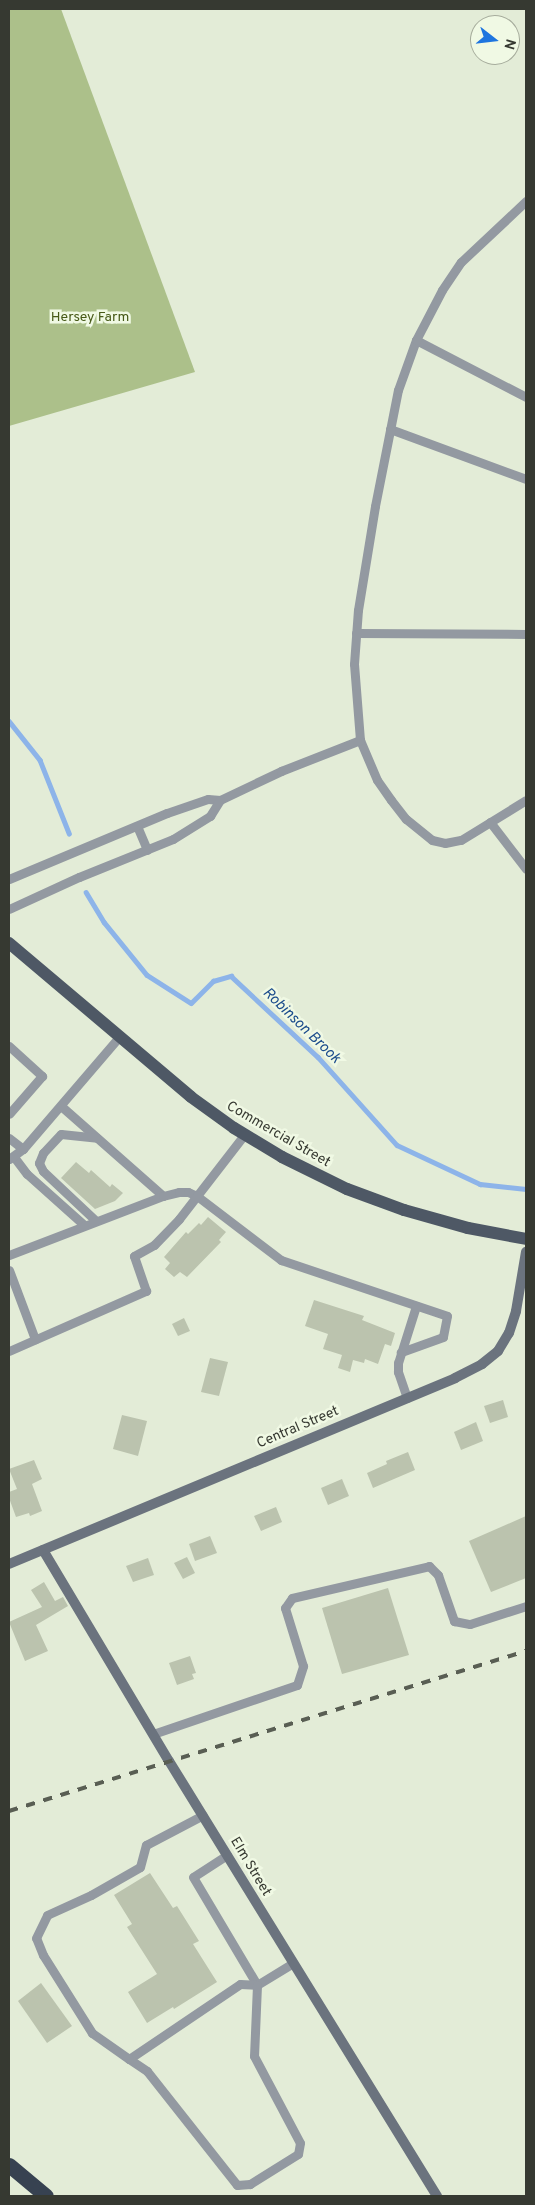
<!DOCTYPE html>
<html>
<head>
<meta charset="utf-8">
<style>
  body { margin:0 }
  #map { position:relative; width:535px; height:2205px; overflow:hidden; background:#e3ecd7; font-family:Overpass,sans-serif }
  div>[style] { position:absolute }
  .green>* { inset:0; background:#acc08a }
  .stream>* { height:4.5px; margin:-2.25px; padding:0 2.25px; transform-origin:2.25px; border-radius:2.25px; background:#8db4e9 }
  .building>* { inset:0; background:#bbc3ae }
  .lane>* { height:9px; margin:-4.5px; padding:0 4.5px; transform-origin:4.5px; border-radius:4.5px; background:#9399a1 }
  .secondary>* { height:10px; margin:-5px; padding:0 5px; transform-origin:5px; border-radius:5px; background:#6b737e }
  .primary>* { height:12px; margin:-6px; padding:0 6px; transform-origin:6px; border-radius:6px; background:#4e5865 }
  .highway>* { height:15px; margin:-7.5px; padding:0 7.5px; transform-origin:7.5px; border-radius:7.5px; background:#374251 }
  .rail>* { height:4px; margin-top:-2px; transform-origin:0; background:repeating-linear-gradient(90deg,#595e53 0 9px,transparent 0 18px) }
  span { translate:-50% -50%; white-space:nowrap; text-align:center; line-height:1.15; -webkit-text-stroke:5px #f0f9e4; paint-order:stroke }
  .park-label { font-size:14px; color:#475a18 }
  .street-label { font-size:14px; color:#363931 }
  .water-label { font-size:15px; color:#1c4d8c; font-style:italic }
  .frame { position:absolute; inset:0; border:10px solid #363931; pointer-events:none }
  .north { position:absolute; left:470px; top:15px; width:50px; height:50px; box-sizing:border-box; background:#f0f9e4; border:1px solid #a6ac9c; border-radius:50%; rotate:106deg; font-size:14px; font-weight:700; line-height:20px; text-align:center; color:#363931 }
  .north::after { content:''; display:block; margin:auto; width:18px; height:22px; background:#1e75df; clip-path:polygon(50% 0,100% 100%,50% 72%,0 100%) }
</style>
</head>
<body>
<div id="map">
  <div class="green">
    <div style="clip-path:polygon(9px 9px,61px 9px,195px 372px,9px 426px)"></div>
  </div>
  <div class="stream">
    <div style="left:9px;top:721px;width:50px;rotate:51.5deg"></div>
    <div style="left:40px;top:760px;width:79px;rotate:68.3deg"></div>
    <div style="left:86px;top:892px;width:35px;rotate:59deg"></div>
    <div style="left:104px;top:922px;width:68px;rotate:50.9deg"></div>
    <div style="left:147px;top:975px;width:52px;rotate:32.5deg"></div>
    <div style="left:191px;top:1003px;width:31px;rotate:-45deg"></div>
    <div style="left:213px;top:981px;width:19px;rotate:-16deg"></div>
    <div style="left:231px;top:976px;width:119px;rotate:43deg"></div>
    <div style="left:318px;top:1057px;width:118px;rotate:48.1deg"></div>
    <div style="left:397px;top:1145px;width:92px;rotate:25.2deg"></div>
    <div style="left:480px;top:1184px;width:46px;rotate:6.2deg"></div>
  </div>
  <div class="building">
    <div style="clip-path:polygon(76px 1162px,89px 1173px,91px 1170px,110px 1187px,112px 1184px,123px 1193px,115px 1201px,95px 1209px,61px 1178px)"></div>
    <div style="clip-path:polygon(208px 1217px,226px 1232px,219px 1240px,221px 1242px,187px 1277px,180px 1272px,174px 1277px,165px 1269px,170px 1263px,164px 1257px,186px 1232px,188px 1234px,199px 1223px,201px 1225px)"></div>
    <div style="clip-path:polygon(314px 1300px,364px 1316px,362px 1320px,395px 1333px,391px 1346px,385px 1344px,378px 1364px,365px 1359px,364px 1363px,353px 1360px,350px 1372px,338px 1368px,342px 1355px,323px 1349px,328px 1334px,305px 1326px)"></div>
    <div style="clip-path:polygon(184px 1318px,190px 1331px,178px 1336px,172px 1324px)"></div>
    <div style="clip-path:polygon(210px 1358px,228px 1362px,219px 1396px,201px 1392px)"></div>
    <div style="clip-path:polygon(503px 1400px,508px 1417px,490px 1423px,484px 1406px)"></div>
    <div style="clip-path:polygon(122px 1415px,147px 1421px,138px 1456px,113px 1449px)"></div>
    <div style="clip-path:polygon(476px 1422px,483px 1441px,461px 1450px,454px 1432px)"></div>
    <div style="clip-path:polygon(408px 1452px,415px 1470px,373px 1488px,367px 1473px,387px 1464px,386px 1461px)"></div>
    <div style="clip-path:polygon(34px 1460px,42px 1479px,32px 1484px,42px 1511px,30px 1516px,29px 1513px,16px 1517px,9px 1498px,9px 1492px,17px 1489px,9px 1469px)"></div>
    <div style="clip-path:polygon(342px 1479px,349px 1496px,328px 1505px,321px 1488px)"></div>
    <div style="clip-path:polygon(276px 1507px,282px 1522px,261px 1531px,254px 1516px)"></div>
    <div style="clip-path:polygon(526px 1516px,526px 1578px,491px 1592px,469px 1541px)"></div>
    <div style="clip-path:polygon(210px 1536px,217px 1553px,195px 1561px,189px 1544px)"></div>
    <div style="clip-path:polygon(187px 1557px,195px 1573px,183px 1579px,174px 1563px)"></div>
    <div style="clip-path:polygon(148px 1558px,154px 1575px,133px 1582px,126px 1566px)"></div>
    <div style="clip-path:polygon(44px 1582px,55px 1601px,63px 1597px,68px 1606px,36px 1625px,48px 1651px,25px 1661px,9px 1622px,42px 1607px,31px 1590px)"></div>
    <div style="clip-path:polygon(388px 1588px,409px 1655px,342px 1674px,322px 1608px)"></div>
    <div style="clip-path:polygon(190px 1656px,196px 1673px,192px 1674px,194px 1679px,177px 1685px,169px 1663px)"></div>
    <div style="clip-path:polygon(150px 1873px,173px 1908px,177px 1906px,199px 1941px,193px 1944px,217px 1982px,174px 2009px,173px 2007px,147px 2023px,128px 1992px,157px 1974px,127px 1927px,132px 1924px,114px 1895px)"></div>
    <div style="clip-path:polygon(41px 1983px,72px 2026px,47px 2043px,18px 2001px)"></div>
  </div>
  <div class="lane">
    <div style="left:416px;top:340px;width:124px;rotate:27.4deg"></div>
    <div style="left:390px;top:429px;width:145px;rotate:20.2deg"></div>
    <div style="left:356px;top:633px;width:170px;rotate:0.3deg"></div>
    <div style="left:360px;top:740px;width:43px;rotate:67deg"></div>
    <div style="left:377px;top:780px;width:24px;rotate:55deg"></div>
    <div style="left:391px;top:800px;width:24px;rotate:52deg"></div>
    <div style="left:406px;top:819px;width:33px;rotate:39deg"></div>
    <div style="left:432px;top:840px;width:13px;rotate:13deg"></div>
    <div style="left:445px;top:843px;width:16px;rotate:-11deg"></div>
    <div style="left:461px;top:840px;width:76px;rotate:-31.6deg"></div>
    <div style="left:490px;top:822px;width:59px;rotate:52.5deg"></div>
    <div style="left:137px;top:826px;width:26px;rotate:67deg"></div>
    <div style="left:9px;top:879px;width:171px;rotate:-22.7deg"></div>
    <div style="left:167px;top:813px;width:43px;rotate:-18.9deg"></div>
    <div style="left:208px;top:799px;width:12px;rotate:5deg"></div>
    <div style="left:220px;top:800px;width:68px;rotate:-25.4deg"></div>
    <div style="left:281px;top:771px;width:85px;rotate:-21.4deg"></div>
    <div style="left:360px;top:740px;width:76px;rotate:-94.5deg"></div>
    <div style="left:354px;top:664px;width:54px;rotate:-85.8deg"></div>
    <div style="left:358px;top:610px;width:105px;rotate:-80.7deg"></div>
    <div style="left:375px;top:506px;width:118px;rotate:-78.8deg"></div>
    <div style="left:398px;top:390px;width:53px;rotate:-70.2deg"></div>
    <div style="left:416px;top:340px;width:56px;rotate:-62.5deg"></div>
    <div style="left:442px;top:290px;width:34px;rotate:-56deg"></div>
    <div style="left:461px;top:262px;width:89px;rotate:-43.2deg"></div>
    <div style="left:9px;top:909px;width:77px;rotate:-24.6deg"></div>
    <div style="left:79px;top:877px;width:101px;rotate:-22deg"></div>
    <div style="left:173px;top:839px;width:44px;rotate:-31.9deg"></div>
    <div style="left:210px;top:816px;width:19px;rotate:-58deg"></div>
    <div style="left:9px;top:1046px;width:45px;rotate:42.3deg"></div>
    <div style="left:42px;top:1076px;width:50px;rotate:131deg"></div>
    <div style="left:61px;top:1106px;width:136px;rotate:41.4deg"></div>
    <div style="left:9px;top:1138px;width:18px;rotate:38deg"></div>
    <div style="left:14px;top:1157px;width:21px;rotate:53deg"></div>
    <div style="left:27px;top:1174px;width:76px;rotate:41.8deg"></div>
    <div style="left:9px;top:1159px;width:17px;rotate:-36deg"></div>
    <div style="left:23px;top:1149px;width:148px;rotate:-49.4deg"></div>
    <div style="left:96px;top:1221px;width:73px;rotate:-136.7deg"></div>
    <div style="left:43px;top:1171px;width:9px;rotate:-117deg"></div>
    <div style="left:39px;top:1163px;width:11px;rotate:-68deg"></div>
    <div style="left:43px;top:1153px;width:26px;rotate:-47deg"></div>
    <div style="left:61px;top:1134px;width:36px;rotate:6deg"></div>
    <div style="left:9px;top:1255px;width:165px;rotate:-21deg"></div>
    <div style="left:163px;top:1196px;width:16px;rotate:-14deg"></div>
    <div style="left:179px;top:1192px;width:9px"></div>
    <div style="left:188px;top:1192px;width:10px;rotate:24deg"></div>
    <div style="left:197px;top:1196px;width:106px;rotate:37.3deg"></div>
    <div style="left:281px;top:1260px;width:175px;rotate:18.6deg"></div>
    <div style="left:447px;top:1316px;width:21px;rotate:101deg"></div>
    <div style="left:443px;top:1337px;width:45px;rotate:160.3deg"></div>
    <div style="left:9px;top:1270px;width:74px;rotate:69.4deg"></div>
    <div style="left:9px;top:1351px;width:150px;rotate:-23.7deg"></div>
    <div style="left:146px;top:1291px;width:37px;rotate:-109deg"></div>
    <div style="left:134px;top:1256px;width:23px;rotate:-29deg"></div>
    <div style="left:154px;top:1245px;width:36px;rotate:-46deg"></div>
    <div style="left:179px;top:1219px;width:106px;rotate:-52.3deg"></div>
    <div style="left:407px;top:1398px;width:28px;rotate:-109deg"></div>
    <div style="left:398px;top:1372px;width:9px;rotate:-90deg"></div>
    <div style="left:398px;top:1363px;width:60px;rotate:-72.5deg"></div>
    <div style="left:153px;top:1734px;width:152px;rotate:-18.8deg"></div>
    <div style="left:297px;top:1685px;width:20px;rotate:-72deg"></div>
    <div style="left:303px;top:1666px;width:61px;rotate:-107.2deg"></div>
    <div style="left:285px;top:1608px;width:12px;rotate:-55deg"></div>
    <div style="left:292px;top:1598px;width:141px;rotate:-13.1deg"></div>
    <div style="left:429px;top:1566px;width:13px;rotate:45deg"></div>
    <div style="left:438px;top:1575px;width:49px;rotate:70.8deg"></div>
    <div style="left:454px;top:1621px;width:16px;rotate:11deg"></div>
    <div style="left:470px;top:1624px;width:59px;rotate:-17.8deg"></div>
    <div style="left:227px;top:1855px;width:40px;rotate:147.1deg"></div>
    <div style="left:193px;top:1877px;width:126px;rotate:59.3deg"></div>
    <div style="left:257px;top:1985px;width:42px;rotate:-31.4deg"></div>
    <div style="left:129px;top:2059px;width:134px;rotate:-34deg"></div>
    <div style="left:240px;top:1984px;width:17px;rotate:3deg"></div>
    <div style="left:257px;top:1985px;width:71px;rotate:92.4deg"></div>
    <div style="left:254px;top:2056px;width:98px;rotate:62.1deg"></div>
    <div style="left:300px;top:2143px;width:11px;rotate:100deg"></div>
    <div style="left:298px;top:2154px;width:57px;rotate:148deg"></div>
    <div style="left:250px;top:2184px;width:13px;rotate:176deg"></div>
    <div style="left:237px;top:2185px;width:145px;rotate:-128.3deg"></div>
    <div style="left:147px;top:2071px;width:22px;rotate:-146deg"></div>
    <div style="left:129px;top:2059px;width:45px;rotate:-144.9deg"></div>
    <div style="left:92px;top:2033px;width:92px;rotate:-122.1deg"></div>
    <div style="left:43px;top:1955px;width:18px;rotate:-112deg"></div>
    <div style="left:36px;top:1938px;width:25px;rotate:-64deg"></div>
    <div style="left:47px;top:1915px;width:48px;rotate:-24.4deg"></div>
    <div style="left:91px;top:1895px;width:56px;rotate:-29.7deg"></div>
    <div style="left:140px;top:1867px;width:23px;rotate:-75deg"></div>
    <div style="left:146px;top:1845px;width:64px;rotate:-27.8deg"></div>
  </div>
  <div class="secondary">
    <div style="left:43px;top:1550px;width:246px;rotate:59.2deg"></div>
    <div style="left:169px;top:1761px;width:511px;rotate:58.36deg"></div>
    <div style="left:9px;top:1564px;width:483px;rotate:-22.6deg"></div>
    <div style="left:455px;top:1378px;width:30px;rotate:-27deg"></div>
    <div style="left:482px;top:1364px;width:21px;rotate:-39deg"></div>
    <div style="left:498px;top:1351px;width:21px;rotate:-59deg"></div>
    <div style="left:509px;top:1333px;width:23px;rotate:-72deg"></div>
    <div style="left:516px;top:1311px;width:60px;rotate:-80.4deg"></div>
  </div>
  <div class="primary">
    <div style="left:9px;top:943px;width:238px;rotate:40.2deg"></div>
    <div style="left:191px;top:1097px;width:53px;rotate:35.8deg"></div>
    <div style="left:234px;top:1128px;width:56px;rotate:31.1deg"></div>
    <div style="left:282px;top:1157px;width:72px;rotate:26.2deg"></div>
    <div style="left:347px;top:1189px;width:61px;rotate:20.2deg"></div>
    <div style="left:404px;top:1210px;width:66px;rotate:15.7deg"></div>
    <div style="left:468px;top:1228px;width:59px;rotate:10.7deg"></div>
  </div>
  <div class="highway">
    <div style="left:9px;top:2165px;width:48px;rotate:40deg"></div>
  </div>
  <div class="rail">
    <div style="left:9px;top:1811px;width:541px;rotate:-17.2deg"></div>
  </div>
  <div class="park-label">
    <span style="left:90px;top:318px">Hersey Farm</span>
  </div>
  <div class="street-label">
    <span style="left:278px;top:1135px;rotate:30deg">Commercial Street</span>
    <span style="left:298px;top:1428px;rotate:-23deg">Central Street</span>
    <span style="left:250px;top:1867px;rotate:59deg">Elm Street</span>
  </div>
  <div class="water-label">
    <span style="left:301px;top:1026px;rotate:44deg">Robinson Brook</span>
  </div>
  <div class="frame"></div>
  <div class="north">N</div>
</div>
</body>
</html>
